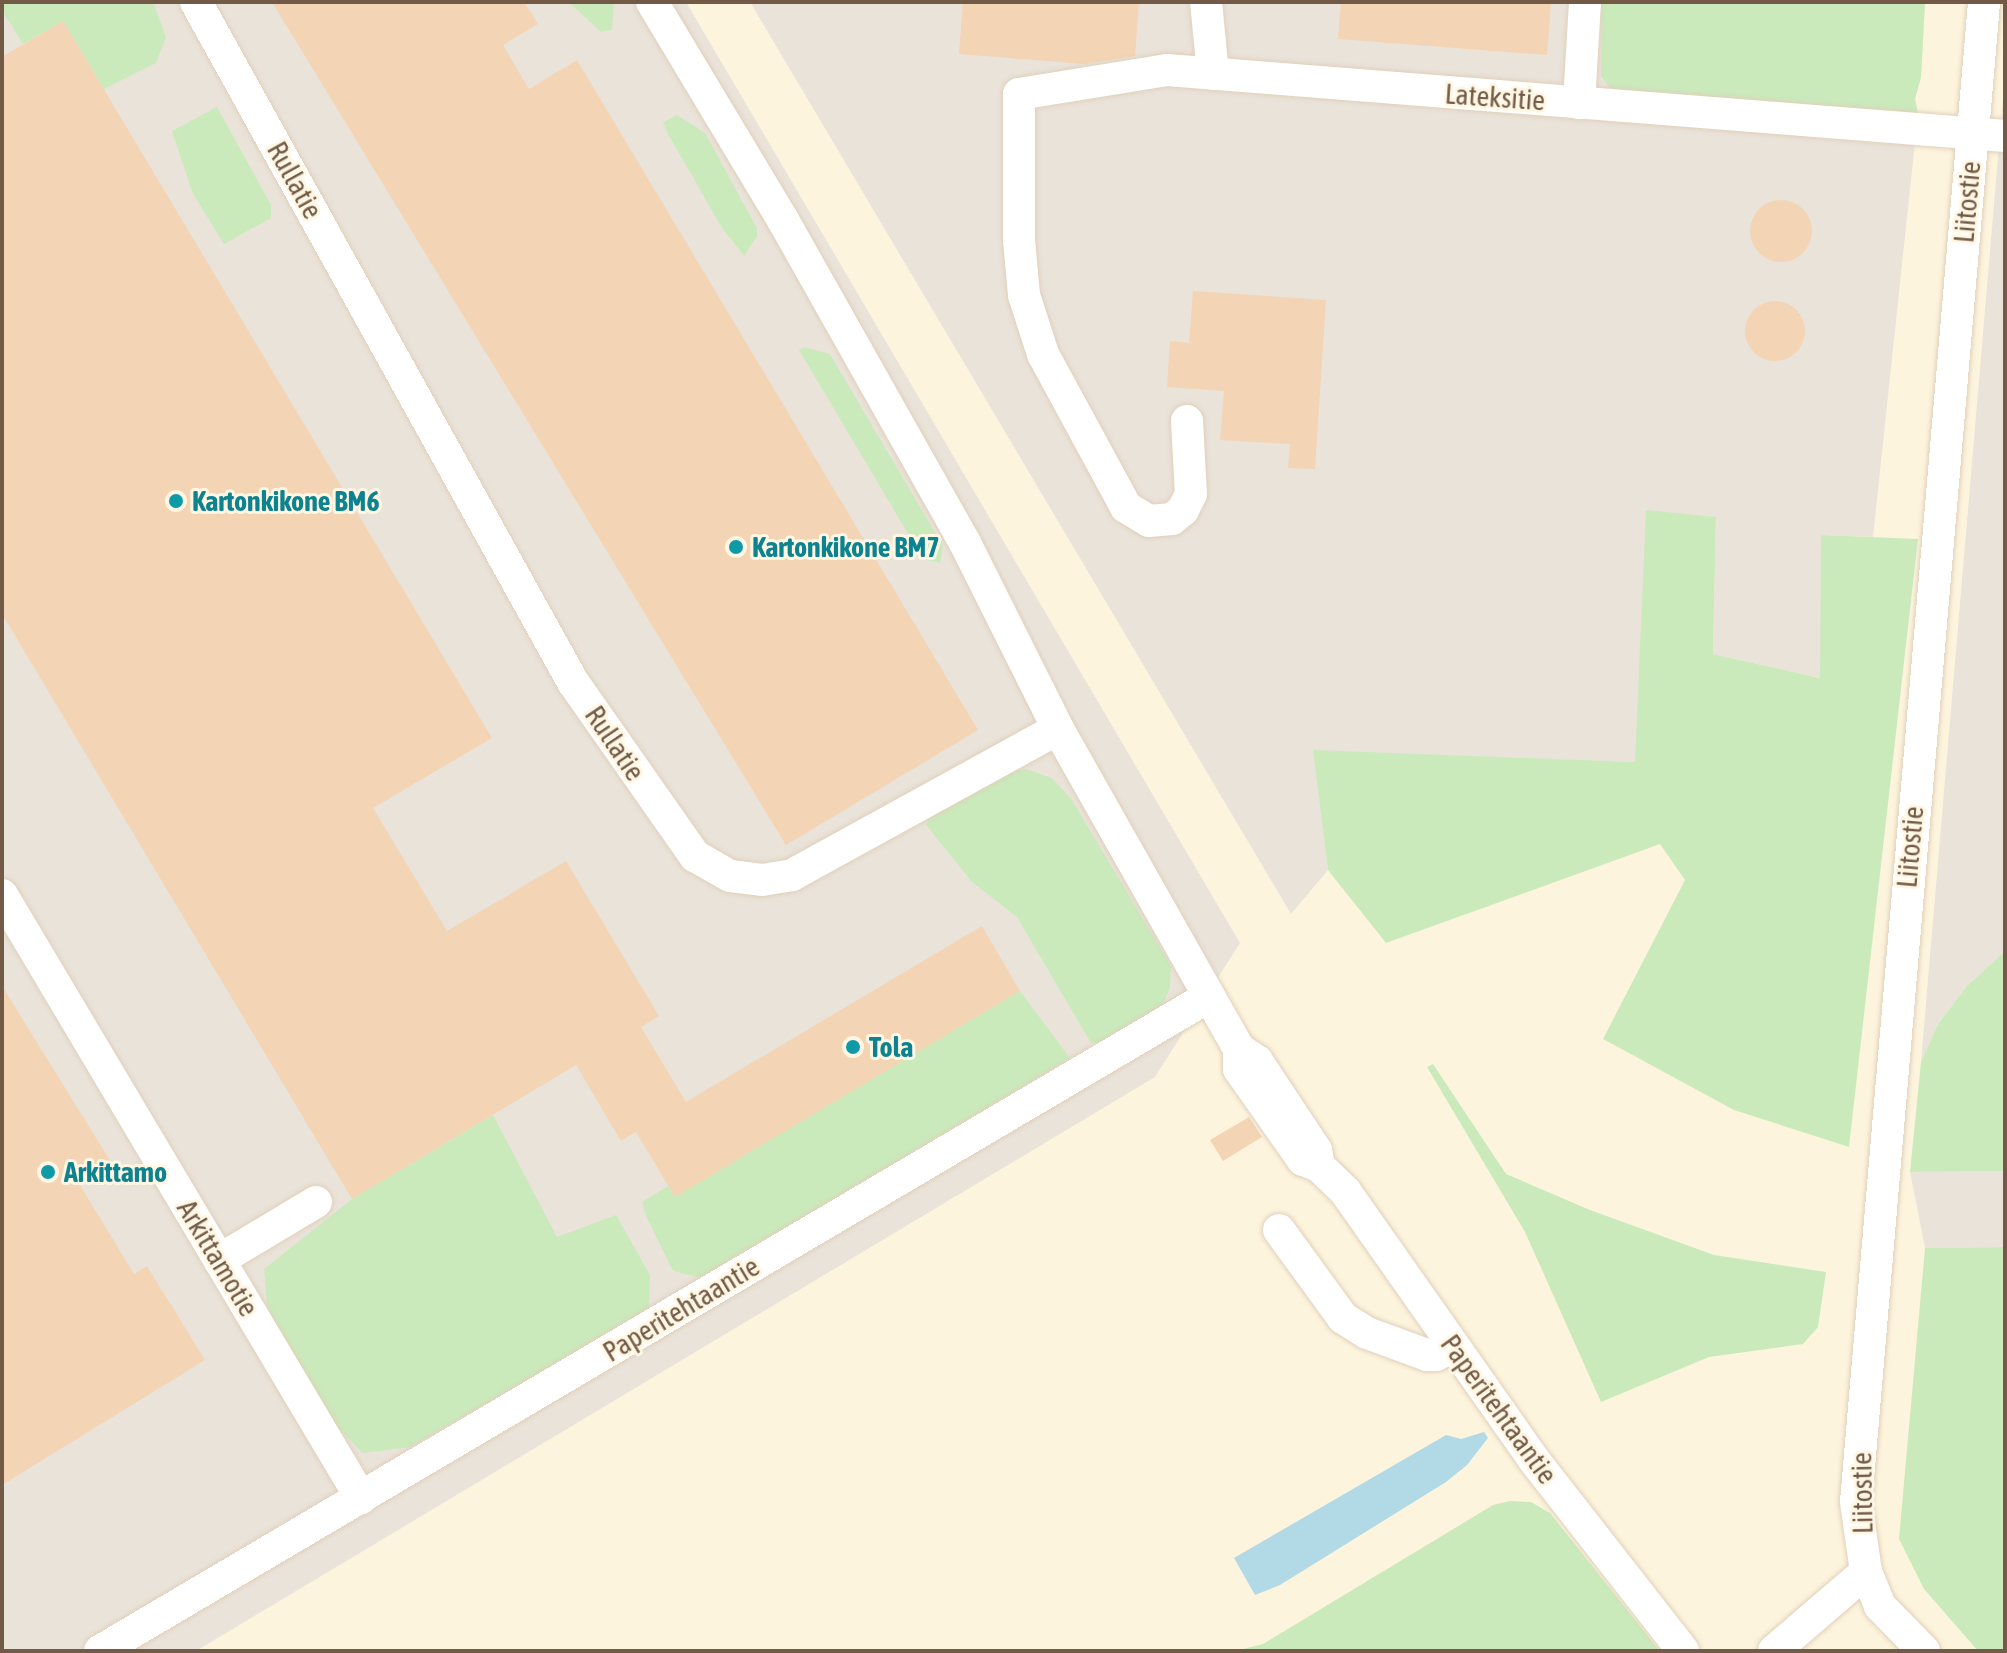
<!DOCTYPE html>
<html>
<head>
<meta charset="utf-8">
<style>
  body { margin:0 }
  #map { position:relative; width:2007px; height:1653px; overflow:hidden; background:#fdf4dd; font-family:"Asap Condensed",sans-serif }
  div>[style] { position:absolute }
  .industrial>* { inset:0; background:#eae3da }
  .green>* { inset:0; background:#caeabc }
  .water>* { inset:0; background:#b2d9e6 }
  .building>* { inset:0; background:#f3d4b4 }
  .round { border-radius:50% }
  .roads { filter:drop-shadow(0 0 2px #e0d0ba) drop-shadow(0 0 2px #e0d0ba) }
  .minor>* { height:32px; margin:-16px; padding:0 16px; transform-origin:16px; border-radius:16px; background:#fff }
  .dots>* { width:22px; height:22px; translate:-50% -50%; box-sizing:border-box; border:4px solid #fff7e4; border-radius:50% }
  span { translate:-50% -50%; white-space:nowrap; text-align:center; line-height:1.15; -webkit-text-stroke:6px #fff7e4; paint-order:stroke }
  .street-label { font-size:28px; color:#725a46 }
  .culture-label { font-size:28px; color:#0d838f; font-weight:700 }
  .left { translate:0 -50%; text-align:left }
  .frame { position:absolute; inset:0; border:4px solid #725a46; pointer-events:none }
</style>
</head>
<body>
<div id="map">
  <div class="industrial">
    <div style="clip-path:polygon(2px 2px,686px 2px,1240px 943px,1155px 1077px,196px 1651px,2px 1651px)"></div>
    <div style="clip-path:polygon(750px 2px,1925px 2px,1921px 77px,1915px 99px,1918px 114px,1873px 537px,1821px 535px,1821px 678px,1713px 654px,1716px 517px,1635px 762px,1314px 751px,1328px 870px,1291px 914px)"></div>
    <div style="clip-path:polygon(2005px 75px,2005px 951px,1967px 986px,1938px 1024px,1921px 1062px)"></div>
    <div style="clip-path:polygon(2005px 1171px,2005px 1247px,1925px 1248px,1910px 1172px)"></div>
  </div>
  <div class="green">
    <div style="clip-path:polygon(2px 2px,153px 2px,166px 37px,156px 63px,104px 89px,63px 21px,23px 44px,2px 11px)"></div>
    <div style="clip-path:polygon(569px 2px,614px 2px,612px 30px,601px 32px)"></div>
    <div style="clip-path:polygon(1602px 2px,1925px 2px,1921px 77px,1915px 99px,1918px 114px,1624px 92px,1610px 88px,1601px 76px)"></div>
    <div style="clip-path:polygon(217px 107px,271px 205px,271px 218px,224px 244px,193px 194px,172px 131px)"></div>
    <div style="clip-path:polygon(677px 115px,705px 133px,757px 228px,757px 236px,744px 256px,722px 228px,668px 134px,663px 122px)"></div>
    <div style="clip-path:polygon(804px 347px,830px 354px,943px 546px,940px 563px,923px 559px,799px 350px)"></div>
    <div style="clip-path:polygon(1646px 510px,1716px 517px,1713px 654px,1820px 678px,1821px 535px,1918px 539px,1849px 1147px,1734px 1110px,1603px 1039px,1685px 880px,1660px 844px,1386px 943px,1328px 870px,1313px 750px,1635px 762px)"></div>
    <div style="clip-path:polygon(1026px 769px,1052px 778px,1072px 800px,1171px 966px,1170px 988px,1162px 1006px,1107px 1043px,1091px 1043px,1017px 917px,972px 882px,926px 825px,931px 813px,996px 775px)"></div>
    <div style="clip-path:polygon(2005px 951px,2005px 1171px,1910px 1172px,1921px 1062px,1938px 1024px,1967px 986px)"></div>
    <div style="clip-path:polygon(1020px 991px,1070px 1058px,706px 1279px,673px 1271px,647px 1218px,642px 1202px,668px 1186px,675px 1196px)"></div>
    <div style="clip-path:polygon(1433px 1064px,1506px 1174px,1590px 1210px,1714px 1255px,1826px 1272px,1818px 1327px,1803px 1344px,1709px 1357px,1601px 1402px,1525px 1232px,1427px 1067px)"></div>
    <div style="clip-path:polygon(493px 1115px,557px 1237px,616px 1215px,650px 1275px,649px 1311px,410px 1447px,363px 1453px,331px 1421px,267px 1306px,264px 1269px,352px 1199px)"></div>
    <div style="clip-path:polygon(2005px 1247px,2005px 1651px,1978px 1651px,1924px 1589px,1899px 1539px,1925px 1248px)"></div>
    <div style="clip-path:polygon(1510px 1501px,1531px 1502px,1550px 1513px,1660px 1651px,1235px 1651px,1263px 1644px,1493px 1505px)"></div>
  </div>
  <div class="water">
    <div style="clip-path:polygon(1484px 1432px,1488px 1438px,1467px 1465px,1446px 1482px,1280px 1585px,1255px 1595px,1234px 1558px,1446px 1435px,1461px 1439px)"></div>
  </div>
  <div class="building">
    <div style="clip-path:polygon(272px 2px,524px 2px,538px 24px,503px 45px,529px 89px,577px 60px,978px 730px,786px 845px)"></div>
    <div style="clip-path:polygon(963px 2px,1139px 2px,1135px 56px,1083px 64px,959px 54px)"></div>
    <div style="clip-path:polygon(1341px 2px,1551px 2px,1547px 55px,1338px 39px)"></div>
    <div style="clip-path:polygon(63px 21px,492px 738px,373px 808px,447px 931px,566px 861px,659px 1016px,641px 1027px,686px 1102px,982px 926px,1020px 991px,675px 1197px,636px 1132px,621px 1141px,576px 1065px,352px 1199px,2px 614px,2px 57px)"></div>
    <div class="round" style="left:1750px;top:200px;width:62px;height:62px"></div>
    <div style="clip-path:polygon(1193px 291px,1326px 300px,1315px 469px,1288px 468px,1290px 444px,1220px 440px,1224px 391px,1167px 387px,1170px 341px,1189px 343px)"></div>
    <div class="round" style="left:1745px;top:301px;width:60px;height:60px"></div>
    <div style="clip-path:polygon(2px 986px,111px 1162px,78px 1182px,134px 1274px,147px 1266px,205px 1360px,2px 1485px)"></div>
    <div style="clip-path:polygon(1249px 1117px,1262px 1137px,1223px 1161px,1210px 1140px)"></div>
  </div>
  <div class="roads">
    <div class="minor">
      <div style="left:196px;top:2px;width:778px;rotate:61deg"></div>
      <div style="left:573px;top:682px;width:213px;rotate:55deg"></div>
      <div style="left:695px;top:856px;width:40px;rotate:29.7deg"></div>
      <div style="left:730px;top:876px;width:32px;rotate:7deg"></div>
      <div style="left:762px;top:880px;width:30px;rotate:-9deg"></div>
      <div style="left:792px;top:875px;width:303px;rotate:-28.8deg"></div>
      <div style="left:1058px;top:729px;width:368px;rotate:60.5deg"></div>
      <div style="left:652px;top:2px;width:254px;rotate:59deg"></div>
      <div style="left:783px;top:220px;width:369px;rotate:60.6deg"></div>
      <div style="left:964px;top:541px;width:210px;rotate:63.4deg"></div>
      <div style="left:1206px;top:2px;width:72px;rotate:84.4deg"></div>
      <div style="left:1579px;top:103px;width:101px;rotate:-86.6deg"></div>
      <div style="left:1187px;top:421px;width:73px;rotate:86.9deg"></div>
      <div style="left:1191px;top:494px;width:18px;rotate:117deg"></div>
      <div style="left:1183px;top:510px;width:14px;rotate:141deg"></div>
      <div style="left:1172px;top:519px;width:23px;rotate:175deg"></div>
      <div style="left:1149px;top:521px;width:27px;rotate:-149deg"></div>
      <div style="left:1126px;top:507px;width:174px;rotate:-118.5deg"></div>
      <div style="left:1043px;top:354px;width:62px;rotate:-107.9deg"></div>
      <div style="left:1024px;top:295px;width:55px;rotate:-95.2deg"></div>
      <div style="left:1019px;top:240px;width:146px;rotate:-90deg"></div>
      <div style="left:1019px;top:94px;width:150px;rotate:-9.2deg"></div>
      <div style="left:1167px;top:70px;width:841px;rotate:4.5deg"></div>
      <div style="left:2px;top:895px;width:702px;rotate:59.23deg"></div>
      <div style="left:1239px;top:1049px;width:22px;rotate:34deg"></div>
      <div style="left:1257px;top:1061px;width:107px;rotate:56.5deg"></div>
      <div style="left:1316px;top:1150px;width:16px;rotate:79deg"></div>
      <div style="left:1319px;top:1166px;width:17px;rotate:-159deg"></div>
      <div style="left:1303px;top:1160px;width:111px;rotate:-125.1deg"></div>
      <div style="left:1239px;top:1069px;width:20px;rotate:-90deg"></div>
      <div style="left:1319px;top:1166px;width:36px;rotate:44deg"></div>
      <div style="left:1345px;top:1191px;width:329px;rotate:54.9deg"></div>
      <div style="left:1534px;top:1460px;width:242px;rotate:52deg"></div>
      <div style="left:1279px;top:1230px;width:109px;rotate:54deg"></div>
      <div style="left:1343px;top:1318px;width:28px;rotate:32deg"></div>
      <div style="left:1367px;top:1333px;width:64px;rotate:20.1deg"></div>
      <div style="left:1427px;top:1355px;width:9px"></div>
      <div style="left:1436px;top:1355px;width:18px;rotate:-27deg"></div>
      <div style="left:219px;top:1260px;width:113px;rotate:-30.9deg"></div>
      <div style="left:100px;top:1651px;width:1287px;rotate:-30.55deg"></div>
      <div style="left:1774px;top:1651px;width:121px;rotate:-40.7deg"></div>
      <div style="left:1924px;top:1651px;width:63px;rotate:-134.4deg"></div>
      <div style="left:1880px;top:1606px;width:37px;rotate:-112deg"></div>
      <div style="left:1866px;top:1572px;width:71px;rotate:-98.1deg"></div>
      <div style="left:1856px;top:1502px;width:1505px;rotate:-85.12deg"></div>
    </div>
  </div>
  <div class="dots">
    <div style="left:176px;top:501px;background:#0f9aa8"></div>
    <div style="left:736px;top:547px;background:#0f9aa8"></div>
    <div style="left:853px;top:1047px;background:#0f9aa8"></div>
    <div style="left:48px;top:1172px;background:#0f9aa8"></div>
  </div>
  <div class="street-label">
    <span style="left:1495px;top:97px;rotate:4deg">Lateksitie</span>
    <span style="left:295px;top:180px;rotate:61deg">Rullatie</span>
    <span style="left:1967px;top:202px;rotate:-85deg">Liitostie</span>
    <span style="left:615px;top:743px;rotate:56deg">Rullatie</span>
    <span style="left:1910px;top:847px;rotate:-85deg">Liitostie</span>
    <span style="left:218px;top:1258px;rotate:59deg">Arkittamotie</span>
    <span style="left:681px;top:1309px;rotate:-31deg">Paperitehtaantie</span>
    <span style="left:1499px;top:1409px;rotate:54deg">Paperitehtaantie</span>
    <span style="left:1862px;top:1493px;rotate:-91deg">Liitostie</span>
  </div>
  <div class="culture-label">
    <span class="left" style="left:192px;top:501px">Kartonkikone BM6</span>
    <span class="left" style="left:752px;top:547px">Kartonkikone BM7</span>
    <span class="left" style="left:869px;top:1047px">Tola</span>
    <span class="left" style="left:64px;top:1172px">Arkittamo</span>
  </div>
  <div class="frame"></div>
</div>
</body>
</html>
